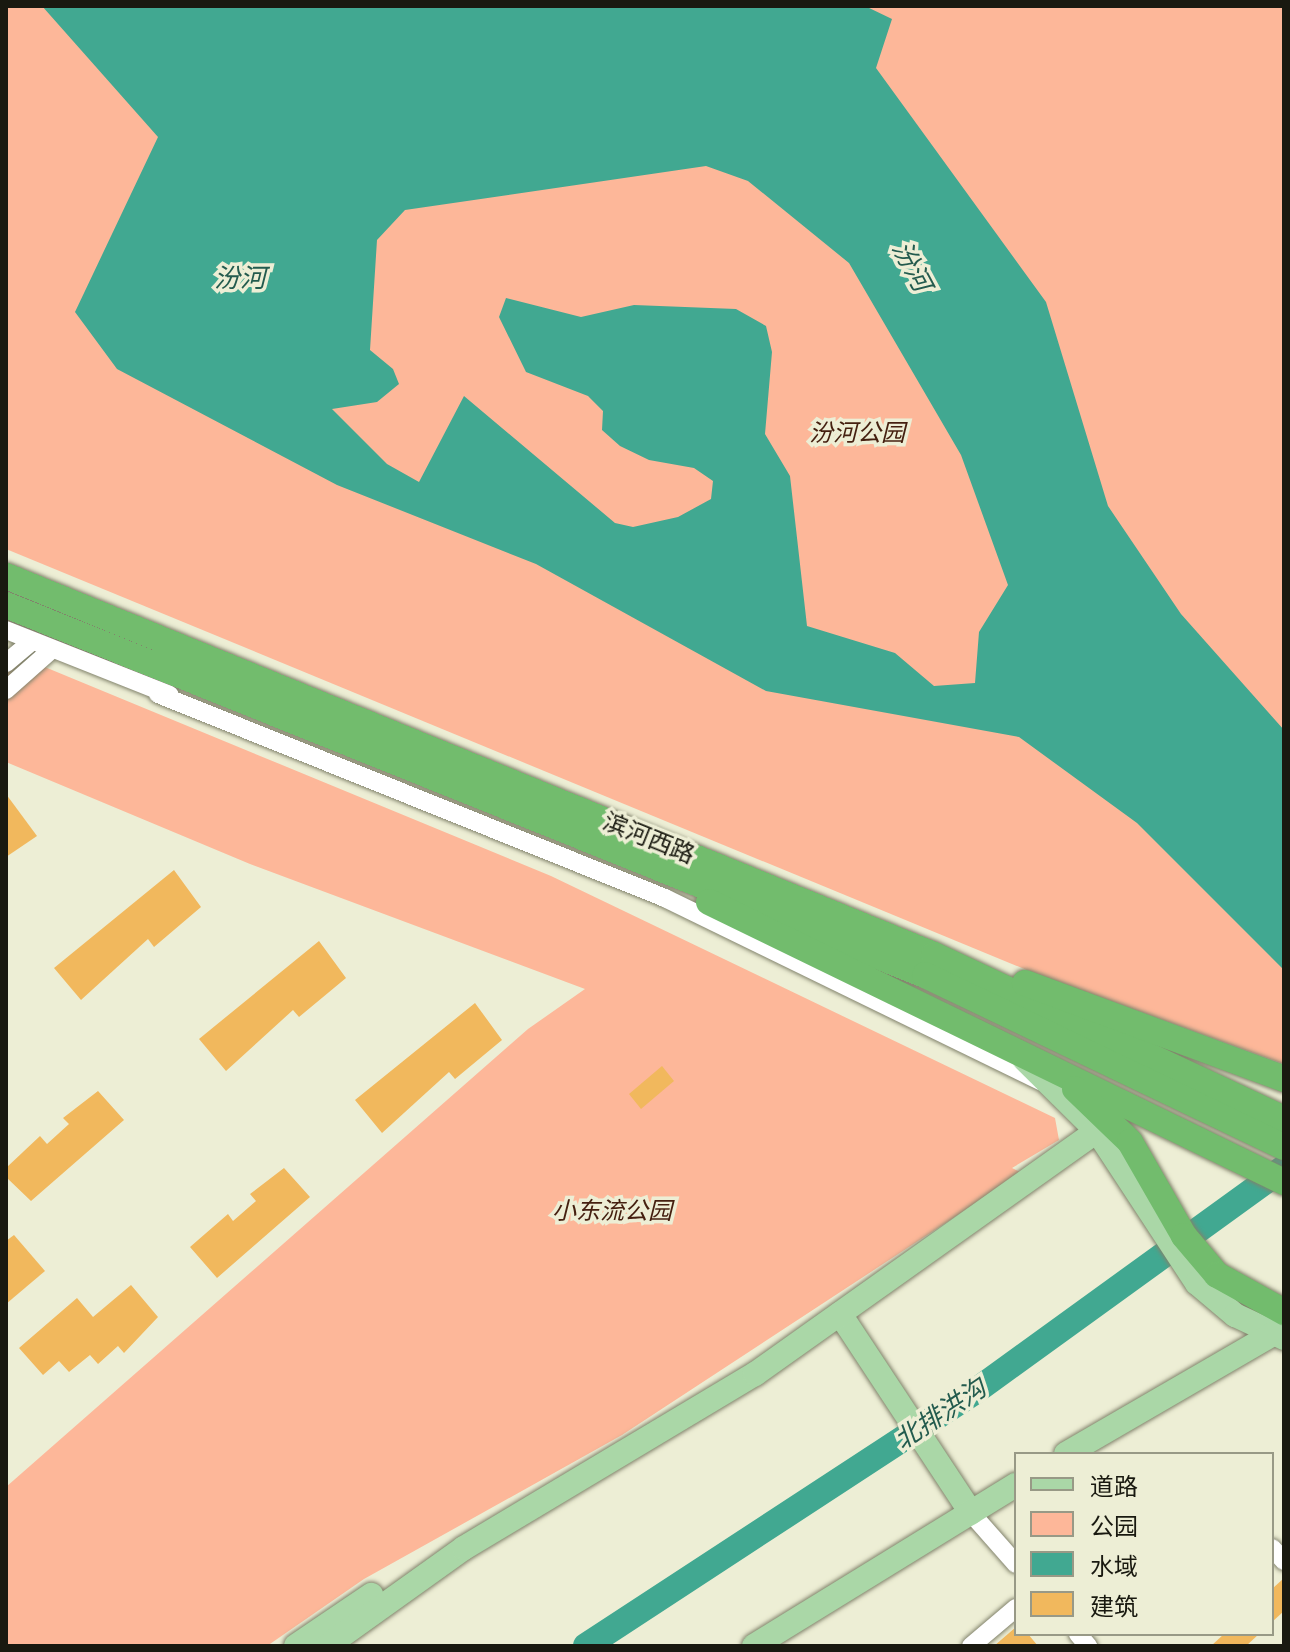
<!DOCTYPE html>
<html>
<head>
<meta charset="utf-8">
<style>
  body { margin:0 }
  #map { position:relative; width:1290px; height:1652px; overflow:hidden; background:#edeed5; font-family:Merriweather,"Noto Sans SC",serif }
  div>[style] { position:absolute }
  .green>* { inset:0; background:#fdb799 }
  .water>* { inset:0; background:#41a891 }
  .river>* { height:26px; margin:-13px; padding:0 13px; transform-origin:13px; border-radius:13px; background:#41a891 }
  .building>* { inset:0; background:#f1b85d }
  .roads { filter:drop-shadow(0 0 2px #82836c) drop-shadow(0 0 2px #82836c) }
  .minor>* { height:18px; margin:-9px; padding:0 9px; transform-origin:9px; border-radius:9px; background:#fff }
  .major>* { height:24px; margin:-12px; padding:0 12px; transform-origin:12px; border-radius:12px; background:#aad7a7 }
  .highway>* { height:26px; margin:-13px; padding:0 13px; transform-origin:13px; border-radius:13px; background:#72bc6d }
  span { translate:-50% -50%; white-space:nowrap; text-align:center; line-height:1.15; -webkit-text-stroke:7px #edeed5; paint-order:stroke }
  .park-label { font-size:24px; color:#452010; font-style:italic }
  .street-label { font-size:24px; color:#191910 }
  .water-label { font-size:26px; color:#235b4e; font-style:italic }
  .frame { position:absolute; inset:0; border:8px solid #191910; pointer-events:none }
  .legend { position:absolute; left:1014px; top:1452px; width:260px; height:184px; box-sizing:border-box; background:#edeed5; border:2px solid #989986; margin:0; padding:10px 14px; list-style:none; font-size:24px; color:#191910 }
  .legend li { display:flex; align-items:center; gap:16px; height:40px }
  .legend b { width:40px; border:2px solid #989986 }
</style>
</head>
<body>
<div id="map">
  <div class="green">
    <div style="clip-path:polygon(6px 6px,1284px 6px,1284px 1064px,1034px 973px,6px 549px)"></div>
    <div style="clip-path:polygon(6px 651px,551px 876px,1055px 1118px,1059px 1140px,1012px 1168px,1022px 1173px,622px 1435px,364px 1579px,267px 1646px,6px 1646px,6px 1487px,528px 1029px,585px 989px,250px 864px,6px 762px)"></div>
  </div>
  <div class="water">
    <div style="clip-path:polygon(evenodd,42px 6px,865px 6px,892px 19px,876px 68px,1046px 302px,1108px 506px,1181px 614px,1284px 730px,1284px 970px,1137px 823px,1019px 737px,766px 691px,536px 564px,337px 485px,117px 369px,75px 312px,158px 137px,42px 6px,706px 166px,748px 181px,849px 263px,961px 455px,1008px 585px,979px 632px,975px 683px,934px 686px,895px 653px,807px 626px,790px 476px,765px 434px,772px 352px,766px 326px,736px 309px,634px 305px,581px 317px,506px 298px,499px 317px,526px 372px,588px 396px,603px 411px,602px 430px,620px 446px,649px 460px,694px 468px,713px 481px,711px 499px,678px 517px,633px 527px,615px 523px,464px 396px,419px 482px,387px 464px,332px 409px,377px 402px,399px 384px,393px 369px,370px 350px,377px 240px,405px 210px,706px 166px)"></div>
  </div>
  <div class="river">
    <div style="left:586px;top:1646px;width:467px;rotate:-33.2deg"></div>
    <div style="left:977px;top:1390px;width:379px;rotate:-35.9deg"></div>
  </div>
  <div class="building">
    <div style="clip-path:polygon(6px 794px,37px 836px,6px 857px)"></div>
    <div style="clip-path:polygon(174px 870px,201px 907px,154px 947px,148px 939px,81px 1000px,54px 968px)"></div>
    <div style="clip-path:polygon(319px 941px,346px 978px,299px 1017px,293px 1010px,226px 1071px,199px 1039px)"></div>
    <div style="clip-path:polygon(475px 1003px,502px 1040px,455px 1079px,449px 1072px,382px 1133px,355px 1100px)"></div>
    <div style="clip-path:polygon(662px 1066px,674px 1081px,641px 1109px,629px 1094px)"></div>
    <div style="clip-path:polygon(98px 1091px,124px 1120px,31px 1201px,6px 1177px,6px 1168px,40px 1136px,47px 1144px,69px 1124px,63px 1118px)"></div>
    <div style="clip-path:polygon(284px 1168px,310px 1197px,217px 1278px,190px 1247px,228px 1214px,233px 1221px,256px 1201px,250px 1194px)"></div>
    <div style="clip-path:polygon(14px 1235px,45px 1271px,6px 1304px,6px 1241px)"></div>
    <div style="clip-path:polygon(131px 1285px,158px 1317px,124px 1353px,118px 1346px,98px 1364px,90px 1355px,69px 1372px,59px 1361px,43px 1375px,19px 1348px,77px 1298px,93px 1317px)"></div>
    <div style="clip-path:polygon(1284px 1578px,1284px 1611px,1272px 1622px,1272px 1589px)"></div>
    <div style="clip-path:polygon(1016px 1627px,1016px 1634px,1028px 1634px,1038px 1646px,994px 1646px)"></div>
    <div style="clip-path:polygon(1224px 1634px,1259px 1634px,1246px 1646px,1211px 1646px)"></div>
  </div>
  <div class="roads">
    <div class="minor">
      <div style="left:6px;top:630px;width:176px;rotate:21.6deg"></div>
      <div style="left:6px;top:663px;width:33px;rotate:-40deg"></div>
      <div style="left:6px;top:690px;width:60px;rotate:-41.6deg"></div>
      <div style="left:158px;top:694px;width:547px;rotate:21.92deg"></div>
      <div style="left:665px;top:898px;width:418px;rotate:26deg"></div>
      <div style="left:971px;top:1513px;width:68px;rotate:48.6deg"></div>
      <div style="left:1272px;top:1548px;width:18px;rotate:47deg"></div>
      <div style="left:1078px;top:1634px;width:16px;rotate:50deg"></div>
      <div style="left:971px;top:1646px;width:59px;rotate:-40.2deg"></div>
    </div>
    <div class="major">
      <div style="left:1025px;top:1060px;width:101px;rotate:44.6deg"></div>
      <div style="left:1097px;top:1131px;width:182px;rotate:56.7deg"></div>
      <div style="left:1197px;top:1283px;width:50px;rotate:40.1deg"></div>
      <div style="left:1235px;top:1315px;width:54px;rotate:25.1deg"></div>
      <div style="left:840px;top:1314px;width:238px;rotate:56.6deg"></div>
      <div style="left:1066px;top:1454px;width:239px;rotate:-30.1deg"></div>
      <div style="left:296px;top:1646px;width:91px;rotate:-34.2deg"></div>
      <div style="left:327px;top:1646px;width:168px;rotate:-35.6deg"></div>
      <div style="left:464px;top:1548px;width:339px;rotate:-30.9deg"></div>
      <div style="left:755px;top:1374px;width:420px;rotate:-35.4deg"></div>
      <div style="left:754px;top:1646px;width:308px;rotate:-31.6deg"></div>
    </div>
    <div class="highway">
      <div style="left:6px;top:576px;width:1002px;rotate:22.22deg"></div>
      <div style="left:934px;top:955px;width:387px;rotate:25.1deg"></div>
      <div style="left:6px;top:605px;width:991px;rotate:21.93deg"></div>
      <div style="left:925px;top:975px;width:398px;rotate:25.6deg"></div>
      <div style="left:709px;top:902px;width:640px;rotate:25.96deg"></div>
      <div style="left:1025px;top:983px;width:276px;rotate:20.3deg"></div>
      <div style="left:1075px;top:1089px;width:76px;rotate:43.9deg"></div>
      <div style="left:1130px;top:1142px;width:108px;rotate:60.1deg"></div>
      <div style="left:1184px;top:1236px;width:51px;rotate:49.8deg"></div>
      <div style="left:1217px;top:1275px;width:77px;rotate:28.9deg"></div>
    </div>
  </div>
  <div class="park-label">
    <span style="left:857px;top:433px">汾河公园</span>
    <span style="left:612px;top:1211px">小东流公园</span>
  </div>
  <div class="street-label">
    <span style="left:649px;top:838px;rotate:22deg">滨河西路</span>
  </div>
  <div class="water-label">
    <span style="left:912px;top:266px;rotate:62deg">汾河</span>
    <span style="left:240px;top:278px">汾河</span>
    <span style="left:940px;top:1414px;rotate:-34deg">北排洪沟</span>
  </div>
  <div class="frame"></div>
  <ul class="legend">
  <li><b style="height:10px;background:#aad7a7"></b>道路</li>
  <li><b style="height:22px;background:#fdb799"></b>公园</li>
  <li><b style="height:22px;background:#41a891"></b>水域</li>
  <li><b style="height:22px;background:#f1b85d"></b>建筑</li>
  </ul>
</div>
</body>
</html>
